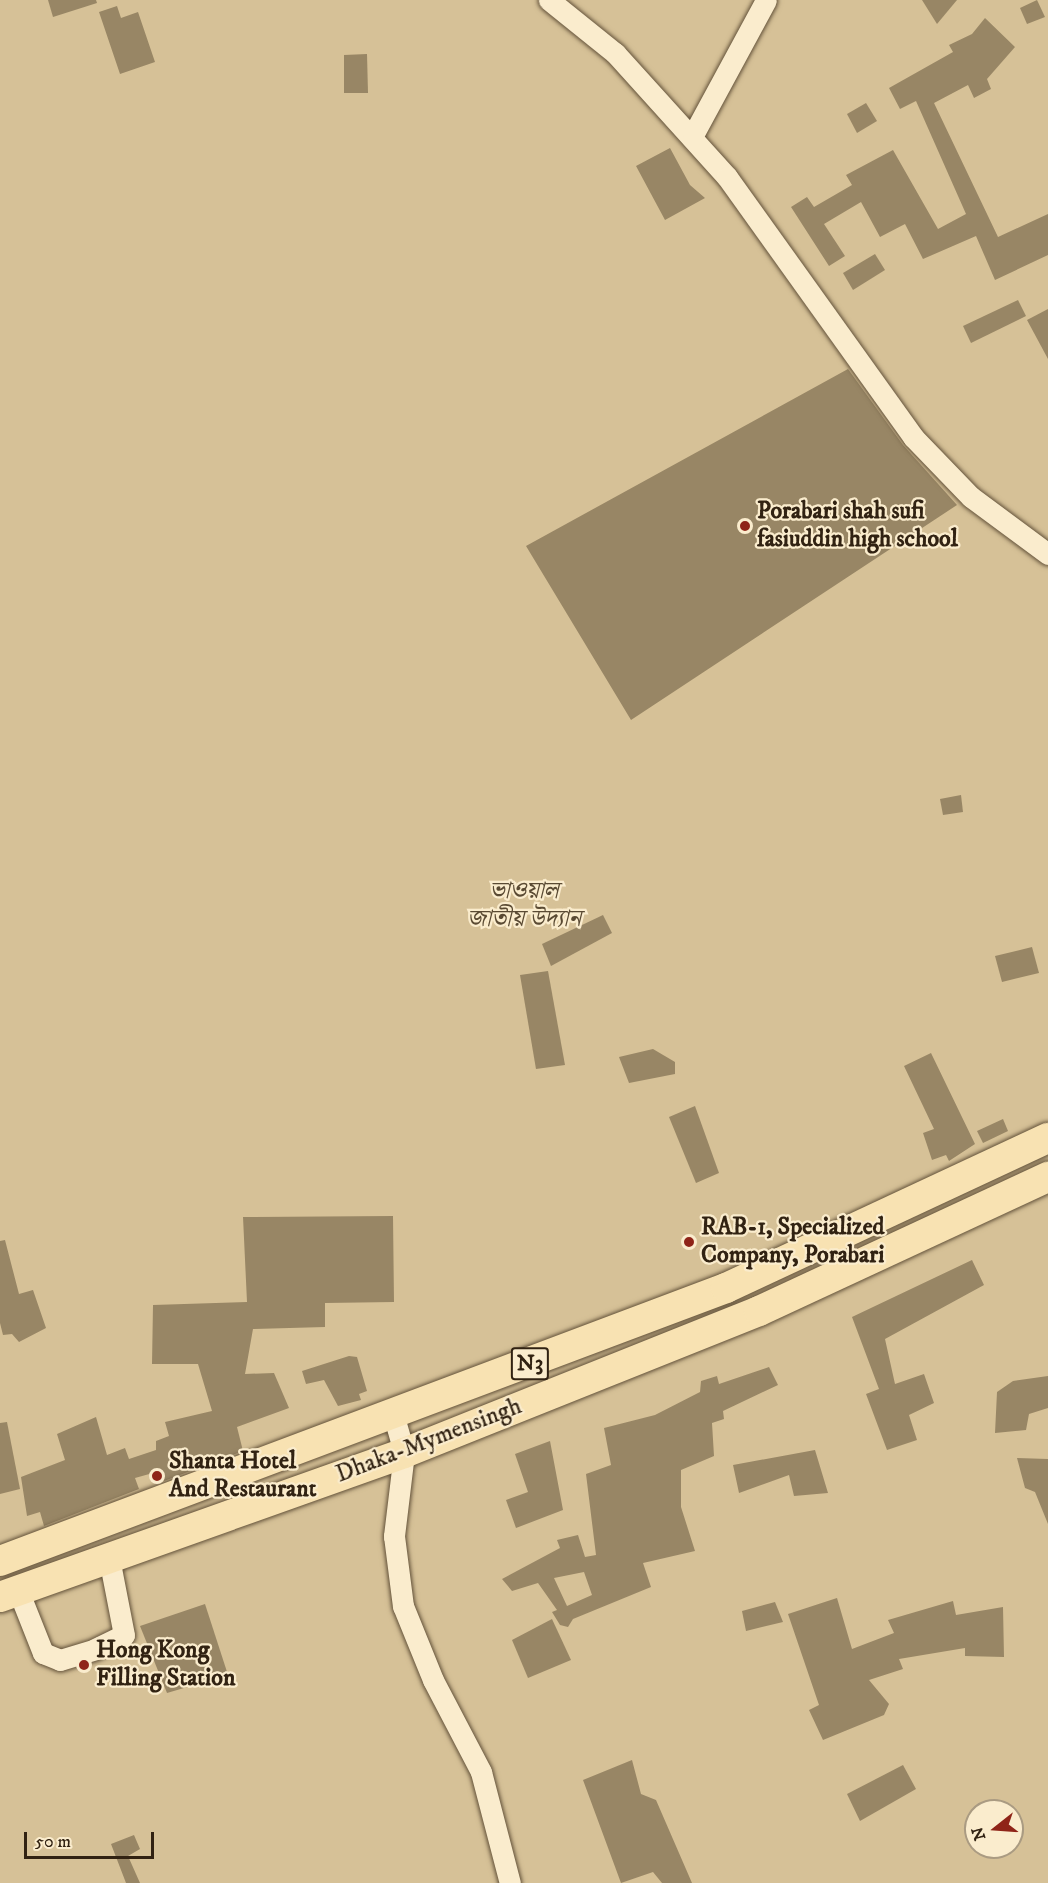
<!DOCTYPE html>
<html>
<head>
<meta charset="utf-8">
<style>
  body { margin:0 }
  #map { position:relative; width:1048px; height:1883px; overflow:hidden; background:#f8e2b2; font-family:"IM FELL DW Pica","Noto Serif Bengali",serif }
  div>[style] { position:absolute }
  .green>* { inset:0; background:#d6c197 }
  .building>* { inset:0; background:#988665 }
  .roads { filter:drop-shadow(0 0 2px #63523a) drop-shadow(0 0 2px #63523a) }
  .minor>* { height:21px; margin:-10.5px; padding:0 10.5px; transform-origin:10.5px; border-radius:10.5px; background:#faeccd }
  .highway>* { height:30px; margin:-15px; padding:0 15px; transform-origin:15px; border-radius:15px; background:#f8e2b2 }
  .dots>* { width:16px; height:16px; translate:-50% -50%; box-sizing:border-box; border:3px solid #faeccd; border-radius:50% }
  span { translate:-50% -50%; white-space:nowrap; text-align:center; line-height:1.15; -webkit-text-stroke:4.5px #faeccd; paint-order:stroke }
  .shield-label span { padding:2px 4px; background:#faeccd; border:2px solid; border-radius:4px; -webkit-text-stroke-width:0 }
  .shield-label { font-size:22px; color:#312212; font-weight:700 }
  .poi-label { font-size:24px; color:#312212; font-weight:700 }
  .left { translate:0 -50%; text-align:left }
  .park-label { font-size:24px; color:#5a4a33; font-style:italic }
  .street-label { font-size:24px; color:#312212 }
  .north { position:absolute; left:964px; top:1799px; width:60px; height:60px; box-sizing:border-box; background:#faeccd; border:2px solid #aa9b82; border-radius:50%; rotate:253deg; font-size:16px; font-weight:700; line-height:24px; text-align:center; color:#312212 }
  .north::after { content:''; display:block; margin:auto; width:21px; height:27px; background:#8f2418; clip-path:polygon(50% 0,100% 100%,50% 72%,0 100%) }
  .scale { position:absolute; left:24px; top:1832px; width:130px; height:27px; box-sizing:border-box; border:3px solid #312212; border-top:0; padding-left:8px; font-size:18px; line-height:21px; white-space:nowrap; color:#312212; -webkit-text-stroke:4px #faeccd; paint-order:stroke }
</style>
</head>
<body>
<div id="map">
  <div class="green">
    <div style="clip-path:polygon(evenodd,0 0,1048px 0,1048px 1883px,0 1883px,0 0,976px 1811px,1012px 1811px,1012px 1847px,976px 1847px,976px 1811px)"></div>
  </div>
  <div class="building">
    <div style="clip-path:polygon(48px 0,96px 0,97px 3px,53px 17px)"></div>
    <div style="clip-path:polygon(922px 0,957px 0,937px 24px)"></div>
    <div style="clip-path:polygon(1037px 0,1045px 17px,1027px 24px,1020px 8px)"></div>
    <div style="clip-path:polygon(117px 6px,121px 18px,138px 12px,155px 62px,120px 74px,99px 12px)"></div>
    <div style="clip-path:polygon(985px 18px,1015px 47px,987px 79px,991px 89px,974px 98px,968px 85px,934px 103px,998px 237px,1048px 214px,1048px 255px,995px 280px,976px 236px,923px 259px,905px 224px,880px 237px,861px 202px,824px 224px,845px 256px,829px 266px,791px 207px,807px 197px,814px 207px,852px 185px,846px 175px,893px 150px,938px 229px,966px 214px,916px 101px,900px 109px,889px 88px,953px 52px,949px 45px,972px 34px)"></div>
    <div style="clip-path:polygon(367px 54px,368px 93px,344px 93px,344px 55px)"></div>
    <div style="clip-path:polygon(866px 103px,877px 121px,857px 133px,847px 114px)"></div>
    <div style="clip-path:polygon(670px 148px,690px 185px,705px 198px,665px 220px,636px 166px)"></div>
    <div style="clip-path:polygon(875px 254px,885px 270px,853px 290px,843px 273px)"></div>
    <div style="clip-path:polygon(1018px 300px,1026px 316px,971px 343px,963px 326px)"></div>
    <div style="clip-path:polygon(1048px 309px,1048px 359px,1027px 320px)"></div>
    <div style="clip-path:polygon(848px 369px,903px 445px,957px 505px,631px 720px,526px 546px)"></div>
    <div style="clip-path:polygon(961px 795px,963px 812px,943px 815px,940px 799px)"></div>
    <div style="clip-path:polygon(603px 915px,612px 933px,551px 966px,542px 944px)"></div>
    <div style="clip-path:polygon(1032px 947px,1039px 973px,1002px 982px,995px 956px)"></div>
    <div style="clip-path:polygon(548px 971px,565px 1065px,536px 1069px,520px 975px)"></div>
    <div style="clip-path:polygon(653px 1049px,675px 1062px,675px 1074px,629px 1083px,619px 1057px)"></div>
    <div style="clip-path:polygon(931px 1053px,975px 1144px,949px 1161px,946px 1155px,932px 1160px,923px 1133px,934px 1129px,904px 1066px)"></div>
    <div style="clip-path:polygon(695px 1106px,719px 1173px,696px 1183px,669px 1117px)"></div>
    <div style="clip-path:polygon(1003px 1119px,1008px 1131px,983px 1143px,977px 1131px)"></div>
    <div style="clip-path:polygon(393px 1216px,394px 1302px,325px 1303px,325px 1327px,253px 1329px,245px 1374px,274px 1373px,289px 1408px,237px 1427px,243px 1451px,164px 1481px,160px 1471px,135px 1478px,139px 1489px,44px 1526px,40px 1512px,27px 1516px,21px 1477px,65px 1460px,57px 1434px,96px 1417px,107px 1455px,125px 1448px,129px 1459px,156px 1450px,156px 1441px,169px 1436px,165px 1422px,212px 1411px,198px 1364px,152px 1364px,153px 1305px,247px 1302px,243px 1217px)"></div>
    <div style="clip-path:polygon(5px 1240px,19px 1294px,33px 1290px,46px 1328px,19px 1342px,12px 1334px,3px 1335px,0 1323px,0 1241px)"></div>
    <div style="clip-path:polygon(972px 1260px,984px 1285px,885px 1339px,895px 1384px,924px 1374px,934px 1403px,909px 1415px,917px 1440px,887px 1450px,866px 1394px,879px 1389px,852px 1317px)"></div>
    <div style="clip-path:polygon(349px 1356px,357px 1357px,367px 1391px,359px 1394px,361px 1400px,338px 1406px,324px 1380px,306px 1384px,302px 1371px)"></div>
    <div style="clip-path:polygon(evenodd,769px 1367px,778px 1385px,723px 1411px,724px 1419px,712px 1423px,714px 1456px,681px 1470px,681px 1507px,695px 1551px,643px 1563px,651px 1587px,573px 1619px,568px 1627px,560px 1625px,552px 1612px,557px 1610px,538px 1583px,512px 1591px,502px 1579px,560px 1548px,557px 1540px,578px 1535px,585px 1557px,596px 1555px,586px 1474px,611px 1465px,604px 1428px,655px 1415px,700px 1392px,701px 1381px,717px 1376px,719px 1384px,769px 1367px,584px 1572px,592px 1595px,567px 1606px,554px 1578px,584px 1572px)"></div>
    <div style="clip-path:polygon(1048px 1376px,1048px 1408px,1029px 1414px,1026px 1430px,995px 1433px,997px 1392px,1013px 1381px)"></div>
    <div style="clip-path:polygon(7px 1422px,20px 1489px,0 1494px,0 1423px)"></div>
    <div style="clip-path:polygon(550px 1441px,563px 1510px,516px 1528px,506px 1500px,528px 1492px,515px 1454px)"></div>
    <div style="clip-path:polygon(815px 1450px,828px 1493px,794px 1496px,789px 1475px,739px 1493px,733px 1465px)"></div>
    <div style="clip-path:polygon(1017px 1458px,1048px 1459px,1048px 1524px,1035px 1492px,1025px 1488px)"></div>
    <div style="clip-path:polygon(837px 1598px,852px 1649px,894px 1633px,888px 1620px,953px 1601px,956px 1615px,1003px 1607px,1004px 1657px,965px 1656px,965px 1648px,899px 1659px,903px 1669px,869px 1680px,889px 1704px,884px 1715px,823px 1740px,809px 1710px,819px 1705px,788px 1614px)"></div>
    <div style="clip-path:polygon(775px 1602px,783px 1622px,746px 1631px,742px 1611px)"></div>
    <div style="clip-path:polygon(205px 1604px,228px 1675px,167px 1693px,140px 1626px)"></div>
    <div style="clip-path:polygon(552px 1619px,571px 1660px,528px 1678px,512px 1640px)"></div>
    <div style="clip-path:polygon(632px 1760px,641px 1794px,656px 1800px,692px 1883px,662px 1883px,653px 1872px,621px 1883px,583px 1780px)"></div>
    <div style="clip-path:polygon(903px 1765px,916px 1789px,860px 1821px,847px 1794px)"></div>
    <div style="clip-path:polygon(134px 1835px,140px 1849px,128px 1856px,140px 1883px,126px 1883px,111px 1844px)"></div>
  </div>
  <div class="roads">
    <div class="minor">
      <div style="left:549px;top:0;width:85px;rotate:38.8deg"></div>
      <div style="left:615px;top:53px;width:167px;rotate:47.9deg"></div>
      <div style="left:727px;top:177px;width:320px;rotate:54.4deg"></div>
      <div style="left:913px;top:437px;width:83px;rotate:46deg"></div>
      <div style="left:971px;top:497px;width:96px;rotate:36.5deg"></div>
      <div style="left:693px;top:135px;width:153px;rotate:-61.6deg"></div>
      <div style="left:394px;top:1417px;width:37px;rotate:74deg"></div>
      <div style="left:404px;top:1453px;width:84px;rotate:96.9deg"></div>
      <div style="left:394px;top:1536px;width:71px;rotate:82.7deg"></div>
      <div style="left:403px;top:1606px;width:80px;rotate:67.9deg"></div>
      <div style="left:433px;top:1680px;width:104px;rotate:62.4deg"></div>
      <div style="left:481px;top:1772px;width:115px;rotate:75.4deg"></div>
      <div style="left:18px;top:1590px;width:68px;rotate:68.4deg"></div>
      <div style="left:43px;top:1653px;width:18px;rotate:22deg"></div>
      <div style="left:60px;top:1660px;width:37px;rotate:-17deg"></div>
      <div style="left:95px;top:1649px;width:32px;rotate:-26deg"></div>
      <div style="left:124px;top:1635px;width:78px;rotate:-101deg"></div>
    </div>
    <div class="highway">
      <div style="left:0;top:1561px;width:776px;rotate:-20.61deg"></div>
      <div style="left:726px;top:1288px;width:355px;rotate:-25deg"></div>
      <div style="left:0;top:1597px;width:429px;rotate:-19.6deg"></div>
      <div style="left:404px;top:1453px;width:382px;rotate:-21.8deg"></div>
      <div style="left:759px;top:1311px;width:319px;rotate:-24.9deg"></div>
    </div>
  </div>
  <div class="dots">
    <div style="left:745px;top:526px;background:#8f2418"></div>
    <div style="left:689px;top:1242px;background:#8f2418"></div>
    <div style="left:157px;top:1476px;background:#8f2418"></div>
    <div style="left:84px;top:1665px;background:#8f2418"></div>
  </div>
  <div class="shield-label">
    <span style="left:530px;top:1364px">N3</span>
  </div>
  <div class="poi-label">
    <span class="left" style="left:757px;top:526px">Porabari shah sufi<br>fasiuddin high school</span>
    <span class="left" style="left:701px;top:1242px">RAB-1, Specialized<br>Company, Porabari</span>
    <span class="left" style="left:169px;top:1476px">Shanta Hotel<br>And Restaurant</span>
    <span class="left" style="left:96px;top:1665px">Hong Kong<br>Filling Station</span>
  </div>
  <div class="park-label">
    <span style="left:524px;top:906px">ভাওয়াল<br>জাতীয় উদ্যান</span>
  </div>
  <div class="street-label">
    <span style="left:429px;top:1441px;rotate:-21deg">Dhaka-Mymensingh</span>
  </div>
  <div class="north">N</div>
  <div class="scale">50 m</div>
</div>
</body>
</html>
